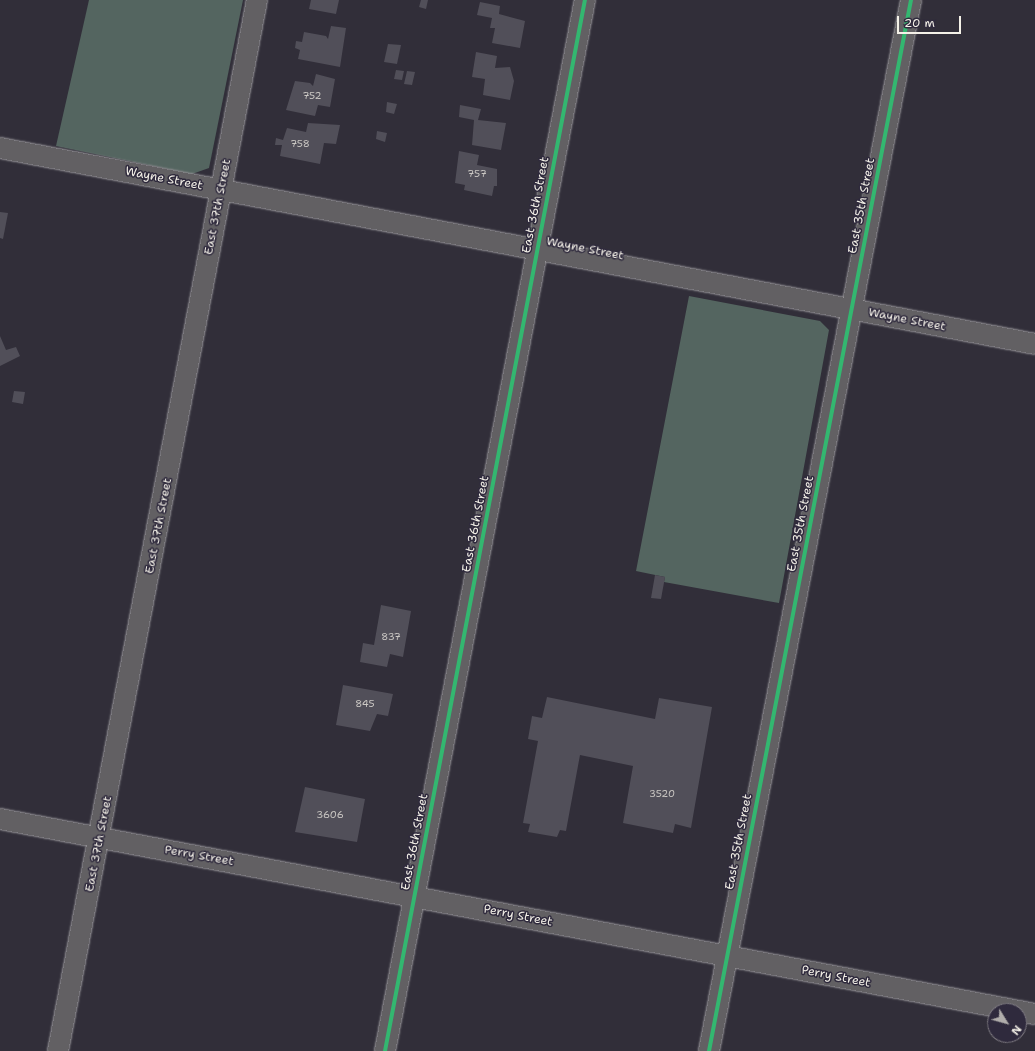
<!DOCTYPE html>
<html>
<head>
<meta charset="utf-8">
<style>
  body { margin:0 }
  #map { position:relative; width:1035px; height:1051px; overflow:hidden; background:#312e39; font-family:"Shantell Sans",sans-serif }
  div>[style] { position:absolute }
  .green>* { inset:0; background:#546560 }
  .building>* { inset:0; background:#514f59 }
  .roads { filter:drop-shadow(0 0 1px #9a989b) drop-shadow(0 0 1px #9a989b) }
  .minor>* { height:20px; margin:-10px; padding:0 10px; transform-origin:10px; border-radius:10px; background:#626063 }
  .cycleway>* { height:4px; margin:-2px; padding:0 2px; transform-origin:2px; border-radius:2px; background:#33b770 }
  span { translate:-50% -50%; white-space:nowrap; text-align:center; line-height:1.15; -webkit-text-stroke:3px #2f2a3d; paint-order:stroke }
  .number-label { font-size:10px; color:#cbc8c4 }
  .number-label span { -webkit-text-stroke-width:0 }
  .street-label { font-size:12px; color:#f4f1e8 }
  .north { position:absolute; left:987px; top:1003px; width:40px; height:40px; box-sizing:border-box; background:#2f2a3d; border:1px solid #7e7a81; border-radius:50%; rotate:127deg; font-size:11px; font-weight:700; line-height:16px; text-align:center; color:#f4f1e8 }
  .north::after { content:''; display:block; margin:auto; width:14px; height:18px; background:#b0adab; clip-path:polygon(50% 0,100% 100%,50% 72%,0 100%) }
  .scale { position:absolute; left:897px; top:16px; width:64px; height:18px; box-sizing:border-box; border:2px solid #f4f1e8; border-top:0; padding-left:5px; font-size:12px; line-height:14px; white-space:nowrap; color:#f4f1e8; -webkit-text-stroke:3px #2f2a3d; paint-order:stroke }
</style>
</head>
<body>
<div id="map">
  <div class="green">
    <div style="clip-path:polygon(89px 0,243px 0,209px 168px,192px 174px,56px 146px)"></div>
    <div style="clip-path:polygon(689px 296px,820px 321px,829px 330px,779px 603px,664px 582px,665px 577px,636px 571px)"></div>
  </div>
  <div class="building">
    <div style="clip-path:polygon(311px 0,339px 0,336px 14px,309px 9px)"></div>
    <div style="clip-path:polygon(421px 0,428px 0,426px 9px,419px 7px)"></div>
    <div style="clip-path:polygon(480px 2px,500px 6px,499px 14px,525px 21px,520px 48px,492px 43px,495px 28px,490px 28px,492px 18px,477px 15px)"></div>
    <div style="clip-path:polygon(331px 26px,346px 28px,340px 67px,298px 59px,300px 50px,295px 48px,296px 41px,302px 42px,304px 32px,326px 36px,328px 39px)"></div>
    <div style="clip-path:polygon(388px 44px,401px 45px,397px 64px,384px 62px)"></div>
    <div style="clip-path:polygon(476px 52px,497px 56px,495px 68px,510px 67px,514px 81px,510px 100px,483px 95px,485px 79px,472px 77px)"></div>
    <div style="clip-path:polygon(396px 70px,404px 71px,402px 80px,394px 79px)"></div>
    <div style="clip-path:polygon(407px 71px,415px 72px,412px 85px,404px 84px)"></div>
    <div style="clip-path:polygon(316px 74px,335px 79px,330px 107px,318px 105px,315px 116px,286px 110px,295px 81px,310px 83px,313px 86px)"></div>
    <div style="clip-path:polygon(387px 102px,397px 104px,394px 114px,386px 112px)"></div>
    <div style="clip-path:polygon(460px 105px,481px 109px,478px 120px,506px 123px,501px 150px,472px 145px,474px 120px,459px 117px)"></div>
    <div style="clip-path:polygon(308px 123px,340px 125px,336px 144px,324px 143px,320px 164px,280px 156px,282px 145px,275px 145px,276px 138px,283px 140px,287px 128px,306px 132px)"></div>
    <div style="clip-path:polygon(377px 131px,387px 133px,385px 142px,376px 139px)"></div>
    <div style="clip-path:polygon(459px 151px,479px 155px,477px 165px,497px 169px,497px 186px,494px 186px,492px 196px,464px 190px,465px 185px,455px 183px)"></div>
    <div style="clip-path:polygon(0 212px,8px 213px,3px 239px,0 238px)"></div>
    <div style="clip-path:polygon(0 336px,6px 350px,16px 347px,20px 356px,0 366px)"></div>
    <div style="clip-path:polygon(14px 391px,25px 392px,23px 404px,12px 402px)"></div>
    <div style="clip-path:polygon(655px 575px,665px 577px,661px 599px,651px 598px)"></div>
    <div style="clip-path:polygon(381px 605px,411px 611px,403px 657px,390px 654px,387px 667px,360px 662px,363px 643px,374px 645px)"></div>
    <div style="clip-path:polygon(343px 685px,393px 694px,388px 716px,377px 714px,370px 731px,336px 725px)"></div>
    <div style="clip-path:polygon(547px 697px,655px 719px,659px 698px,712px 707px,691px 828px,675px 824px,673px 833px,623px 823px,633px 766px,580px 755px,566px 831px,560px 830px,557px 837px,528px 832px,530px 824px,523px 823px,538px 741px,528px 739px,532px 716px,542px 718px)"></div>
    <div style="clip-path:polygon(305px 787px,365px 799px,357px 842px,295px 832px)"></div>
  </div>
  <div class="roads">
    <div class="minor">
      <div style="left:0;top:148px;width:1053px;rotate:10.72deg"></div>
      <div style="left:0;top:819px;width:1053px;rotate:10.67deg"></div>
      <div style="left:58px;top:1051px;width:1070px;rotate:-79.28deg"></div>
      <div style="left:385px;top:1051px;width:1070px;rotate:-79.23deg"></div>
      <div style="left:709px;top:1051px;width:1070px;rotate:-79.12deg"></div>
    </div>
  </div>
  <div class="cycleway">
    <div style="left:385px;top:1051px;width:1070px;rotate:-79.23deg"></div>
    <div style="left:709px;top:1051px;width:1070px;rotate:-79.12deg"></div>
  </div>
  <div class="number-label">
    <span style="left:312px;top:96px">752</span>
    <span style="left:300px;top:144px">758</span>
    <span style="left:477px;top:174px">757</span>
    <span style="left:391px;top:637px">837</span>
    <span style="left:365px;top:704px">845</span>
    <span style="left:662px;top:794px">3520</span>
    <span style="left:330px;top:815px">3606</span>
  </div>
  <div class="street-label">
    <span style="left:164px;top:179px;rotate:11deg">Wayne Street</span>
    <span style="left:536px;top:205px;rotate:-79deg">East 36th Street</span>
    <span style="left:862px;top:206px;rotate:-79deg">East 35th Street</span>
    <span style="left:218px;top:207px;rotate:-79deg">East 37th Street</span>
    <span style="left:585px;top:249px;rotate:11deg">Wayne Street</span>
    <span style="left:907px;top:320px;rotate:11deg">Wayne Street</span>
    <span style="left:476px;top:524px;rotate:-79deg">East 36th Street</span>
    <span style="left:801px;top:524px;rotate:-79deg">East 35th Street</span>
    <span style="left:159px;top:526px;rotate:-79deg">East 37th Street</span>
    <span style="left:415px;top:842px;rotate:-79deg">East 36th Street</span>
    <span style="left:739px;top:842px;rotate:-79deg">East 35th Street</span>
    <span style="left:99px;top:844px;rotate:-79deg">East 37th Street</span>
    <span style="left:199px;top:856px;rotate:10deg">Perry Street</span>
    <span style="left:518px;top:916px;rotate:11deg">Perry Street</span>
    <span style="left:836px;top:977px;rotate:11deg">Perry Street</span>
  </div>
  <div class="north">N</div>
  <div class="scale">20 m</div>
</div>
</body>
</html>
